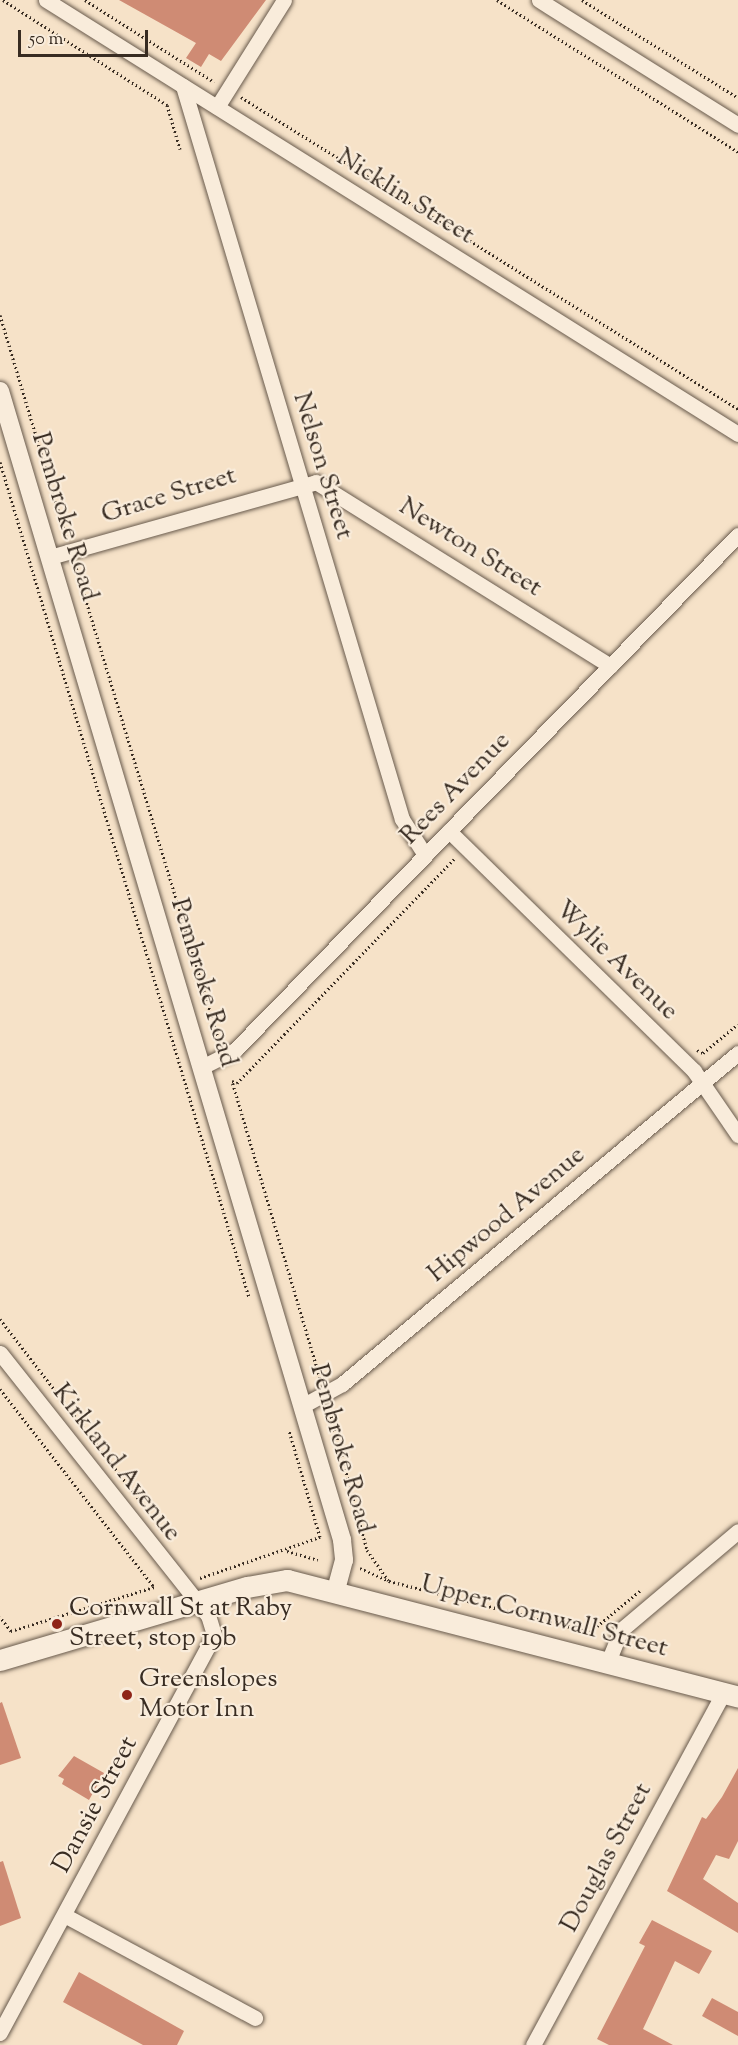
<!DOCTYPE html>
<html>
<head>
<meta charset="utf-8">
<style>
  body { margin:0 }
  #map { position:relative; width:738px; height:2045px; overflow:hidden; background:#f6e2c8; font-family:"Sorts Mill Goudy",serif }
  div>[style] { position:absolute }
  .building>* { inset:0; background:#cf8b74 }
  .path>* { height:3px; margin-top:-1.5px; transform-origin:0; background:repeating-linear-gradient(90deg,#382c22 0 1.5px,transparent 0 4.5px) }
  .roads { filter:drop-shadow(0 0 2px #685a4c) drop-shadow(0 0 2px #685a4c) }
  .minor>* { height:15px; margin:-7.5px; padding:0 7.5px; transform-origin:7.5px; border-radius:7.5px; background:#f9ecdb }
  .tertiary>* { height:18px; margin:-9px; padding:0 9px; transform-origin:9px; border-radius:9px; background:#f9ecdb }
  .secondary>* { height:21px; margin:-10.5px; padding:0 10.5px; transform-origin:10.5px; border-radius:10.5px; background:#f9ecdb }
  .dots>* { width:16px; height:16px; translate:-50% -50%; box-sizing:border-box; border:3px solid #f9ecdb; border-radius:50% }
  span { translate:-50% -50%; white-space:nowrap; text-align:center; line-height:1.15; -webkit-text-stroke:4.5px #f9ecdb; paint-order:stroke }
  .street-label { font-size:26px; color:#382c22 }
  .poi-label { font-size:26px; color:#382c22 }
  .left { translate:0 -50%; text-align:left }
  .scale { position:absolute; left:18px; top:30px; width:130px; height:27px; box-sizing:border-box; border:3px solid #382c22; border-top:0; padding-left:8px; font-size:18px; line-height:21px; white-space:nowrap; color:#382c22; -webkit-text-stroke:4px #f9ecdb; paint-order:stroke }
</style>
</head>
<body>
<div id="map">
  <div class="building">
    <div style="clip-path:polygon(119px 0,266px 0,221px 61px,209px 54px,201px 67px,186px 58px,196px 43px)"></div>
    <div style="clip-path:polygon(2px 1702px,21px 1758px,0 1765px,0 1703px)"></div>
    <div style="clip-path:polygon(74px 1756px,104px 1773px,89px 1800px,62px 1784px,64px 1779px,58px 1776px)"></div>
    <div style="clip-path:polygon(738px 1768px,738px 1841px,729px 1859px,716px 1855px,703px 1879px,738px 1903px,738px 1933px,667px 1891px,702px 1817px,706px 1819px,722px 1797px)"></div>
    <div style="clip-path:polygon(3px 1861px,21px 1918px,0 1926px,0 1862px)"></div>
    <div style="clip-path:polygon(652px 1920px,712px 1951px,699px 1974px,675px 1961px,643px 2029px,673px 2045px,609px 2045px,597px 2039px,645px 1946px,639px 1943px)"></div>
    <div style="clip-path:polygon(79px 1972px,184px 2031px,177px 2045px,143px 2045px,63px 2002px)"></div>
    <div style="clip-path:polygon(712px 1998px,738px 2012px,738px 2036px,702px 2016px)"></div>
  </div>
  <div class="path">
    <div style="left:3px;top:0;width:195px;rotate:32.6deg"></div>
    <div style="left:167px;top:105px;width:46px;rotate:73.5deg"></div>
    <div style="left:85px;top:0;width:153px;rotate:32.4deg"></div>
    <div style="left:497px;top:0;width:285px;rotate:32.2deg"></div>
    <div style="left:582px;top:0;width:184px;rotate:32.1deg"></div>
    <div style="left:241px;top:97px;width:587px;rotate:32.12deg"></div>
    <div style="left:0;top:315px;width:231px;rotate:73.4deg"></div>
    <div style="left:0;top:462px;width:871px;rotate:73.4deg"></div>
    <div style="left:75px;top:564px;width:496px;rotate:73.2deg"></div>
    <div style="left:697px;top:1050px;width:7px;rotate:27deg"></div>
    <div style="left:703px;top:1053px;width:45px;rotate:-39.6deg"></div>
    <div style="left:0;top:1319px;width:235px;rotate:52.4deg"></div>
    <div style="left:320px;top:1378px;width:310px;rotate:-106.5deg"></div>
    <div style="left:232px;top:1081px;width:5px;rotate:22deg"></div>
    <div style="left:237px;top:1083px;width:312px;rotate:-45.9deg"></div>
    <div style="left:0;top:1389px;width:251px;rotate:52.1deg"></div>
    <div style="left:154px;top:1587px;width:150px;rotate:162.9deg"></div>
    <div style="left:11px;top:1631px;width:18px;rotate:-128deg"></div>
    <div style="left:330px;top:1412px;width:143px;rotate:75deg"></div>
    <div style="left:367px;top:1550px;width:37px;rotate:55deg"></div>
    <div style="left:287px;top:1551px;width:32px;rotate:16deg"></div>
    <div style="left:360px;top:1568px;width:32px;rotate:24deg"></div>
    <div style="left:389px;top:1581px;width:207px;rotate:14.2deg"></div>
    <div style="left:590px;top:1632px;width:67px;rotate:-39.6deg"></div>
    <div style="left:200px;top:1578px;width:127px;rotate:-18.9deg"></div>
    <div style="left:320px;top:1537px;width:111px;rotate:-106.2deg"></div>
  </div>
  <div class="roads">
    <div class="minor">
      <div style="left:46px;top:0;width:817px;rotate:32.09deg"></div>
      <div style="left:539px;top:0;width:235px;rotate:32.1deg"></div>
      <div style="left:183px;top:86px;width:765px;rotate:73.37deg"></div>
      <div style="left:402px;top:819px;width:43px;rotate:57.4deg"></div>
      <div style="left:217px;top:107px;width:126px;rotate:-57.9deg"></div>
      <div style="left:50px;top:557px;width:276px;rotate:-15.7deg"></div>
      <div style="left:316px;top:482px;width:347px;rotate:32deg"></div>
      <div style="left:449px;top:831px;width:343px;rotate:44.4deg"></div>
      <div style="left:694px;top:1071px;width:78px;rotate:55.5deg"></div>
      <div style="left:202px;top:1067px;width:37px;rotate:-27deg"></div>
      <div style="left:235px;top:1050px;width:720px;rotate:-45.68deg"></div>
      <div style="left:0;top:1353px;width:335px;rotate:51.6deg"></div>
      <div style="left:208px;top:1615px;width:21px;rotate:73deg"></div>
      <div style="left:214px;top:1635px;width:452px;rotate:118.3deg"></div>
      <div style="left:302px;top:1406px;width:46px;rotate:-28.8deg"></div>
      <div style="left:342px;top:1384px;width:516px;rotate:-39.89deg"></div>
      <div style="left:608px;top:1662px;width:35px;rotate:-68deg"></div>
      <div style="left:621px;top:1630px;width:153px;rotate:-40.2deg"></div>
      <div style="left:64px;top:1915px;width:217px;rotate:28.3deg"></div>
      <div style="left:533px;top:2045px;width:400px;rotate:-61.6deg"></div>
    </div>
    <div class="tertiary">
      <div style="left:0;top:391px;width:1199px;rotate:73.42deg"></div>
      <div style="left:342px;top:1540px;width:20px;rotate:84deg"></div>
      <div style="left:344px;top:1560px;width:31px;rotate:105deg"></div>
    </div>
    <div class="secondary">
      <div style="left:0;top:1660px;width:258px;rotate:-16.5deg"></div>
      <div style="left:247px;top:1587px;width:41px;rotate:-9.9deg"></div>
      <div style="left:287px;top:1580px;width:466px;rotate:14.5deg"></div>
    </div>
  </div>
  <div class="dots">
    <div style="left:57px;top:1624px;background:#8f2418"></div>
    <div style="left:127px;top:1695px;background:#8f2418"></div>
  </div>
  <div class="street-label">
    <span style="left:405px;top:197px;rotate:32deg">Nicklin Street</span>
    <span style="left:322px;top:466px;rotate:73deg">Nelson Street</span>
    <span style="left:169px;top:496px;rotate:-17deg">Grace Street</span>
    <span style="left:64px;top:517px;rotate:73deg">Pembroke Road</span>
    <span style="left:470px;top:548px;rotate:32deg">Newton Street</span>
    <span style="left:456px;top:789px;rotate:-46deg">Rees Avenue</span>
    <span style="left:616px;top:961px;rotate:44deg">Wylie Avenue</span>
    <span style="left:203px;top:983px;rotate:73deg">Pembroke Road</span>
    <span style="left:507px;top:1215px;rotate:-40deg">Hipwood Avenue</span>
    <span style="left:341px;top:1449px;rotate:74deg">Pembroke Road</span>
    <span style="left:116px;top:1463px;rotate:52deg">Kirkland Avenue</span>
    <span style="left:544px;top:1617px;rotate:15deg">Upper Cornwall Street</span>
    <span style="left:96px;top:1805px;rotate:-62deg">Dansie Street</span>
    <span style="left:607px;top:1858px;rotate:-62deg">Douglas Street</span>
  </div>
  <div class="poi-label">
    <span class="left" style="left:69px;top:1624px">Cornwall St at Raby<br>Street, stop 19b</span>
    <span class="left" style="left:139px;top:1695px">Greenslopes<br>Motor Inn</span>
  </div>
  <div class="scale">50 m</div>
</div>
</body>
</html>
